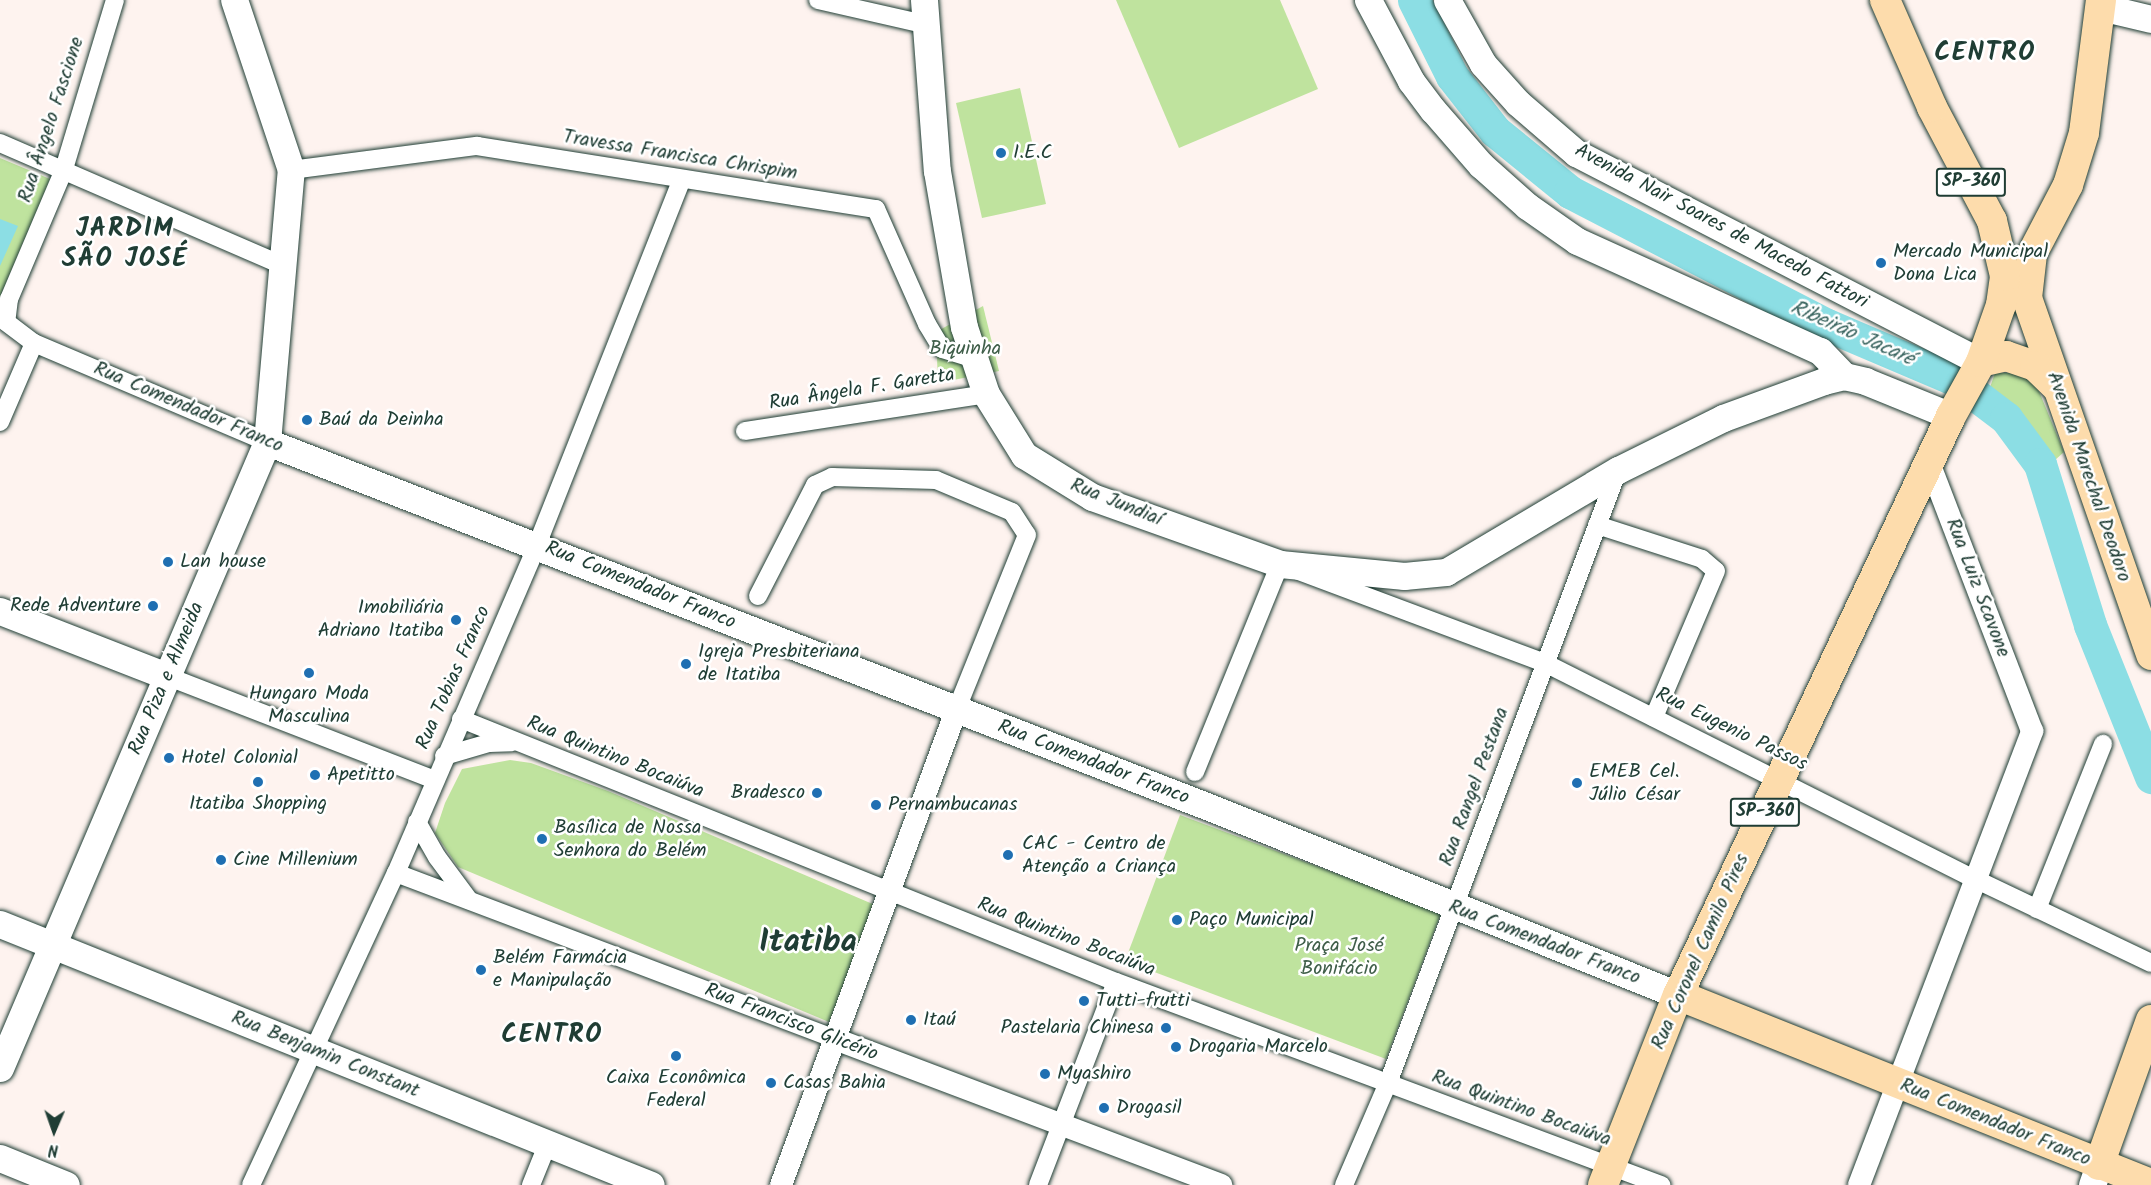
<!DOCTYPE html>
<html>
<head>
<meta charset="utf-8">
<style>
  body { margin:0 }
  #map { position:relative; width:2151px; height:1185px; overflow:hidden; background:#fef3ef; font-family:Kalam,sans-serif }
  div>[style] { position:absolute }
  .green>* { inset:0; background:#bfe39e }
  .water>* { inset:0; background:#8cdee4 }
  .river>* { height:33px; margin:-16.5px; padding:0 16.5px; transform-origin:16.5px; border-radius:16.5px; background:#8cdee4 }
  .roads { filter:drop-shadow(0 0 2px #1f3d34) drop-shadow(0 0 2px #1f3d34) }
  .minor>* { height:18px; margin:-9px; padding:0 9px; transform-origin:9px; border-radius:9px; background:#fff }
  .tertiary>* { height:22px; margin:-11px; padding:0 11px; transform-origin:11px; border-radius:11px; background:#fff }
  .secondary>* { height:27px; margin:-13.5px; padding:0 13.5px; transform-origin:13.5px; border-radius:13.5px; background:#fff }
  .primary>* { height:30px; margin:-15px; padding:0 15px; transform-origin:15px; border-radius:15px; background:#fddcac }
  .dots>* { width:16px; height:16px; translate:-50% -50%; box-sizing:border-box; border:3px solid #fff; border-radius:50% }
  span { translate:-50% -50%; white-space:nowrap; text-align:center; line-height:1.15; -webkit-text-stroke:5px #fff; paint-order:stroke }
  .shield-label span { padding:2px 4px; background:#fff; border:2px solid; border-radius:4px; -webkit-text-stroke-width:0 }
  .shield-label { font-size:18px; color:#1f3d34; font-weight:700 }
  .street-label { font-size:20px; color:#1f3d34 }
  .poi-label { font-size:20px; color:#1f3d34 }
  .left { translate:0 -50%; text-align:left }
  .right { translate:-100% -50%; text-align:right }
  .park-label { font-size:20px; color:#3f5e49 }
  .water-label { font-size:21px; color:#3a6560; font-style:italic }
  .district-label { font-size:26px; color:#1f3d34; font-weight:700; letter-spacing:1.5px }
  .town-label { font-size:32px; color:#1f3d34; font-weight:700 }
  .north { position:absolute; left:24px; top:1101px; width:60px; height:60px; -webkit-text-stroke:4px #fff; paint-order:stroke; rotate:182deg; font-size:16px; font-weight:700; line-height:24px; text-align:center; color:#1f3d34 }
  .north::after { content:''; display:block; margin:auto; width:21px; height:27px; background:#1f3d34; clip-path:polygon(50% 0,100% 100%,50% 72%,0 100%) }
</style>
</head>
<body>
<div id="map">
  <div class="green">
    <div style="clip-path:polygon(1116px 0,1280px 0,1318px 89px,1179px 148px)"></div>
    <div style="clip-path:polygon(1020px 88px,1046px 204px,982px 218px,956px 103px)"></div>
    <div style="clip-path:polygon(0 158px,50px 179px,0 297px)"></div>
    <div style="clip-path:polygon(983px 306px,999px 371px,938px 383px,936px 332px)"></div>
    <div style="clip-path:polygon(1995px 373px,2017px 373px,2036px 384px,2064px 452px,2054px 461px,2016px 412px,1988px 393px)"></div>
    <div style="clip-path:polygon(510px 760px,531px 763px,608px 791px,875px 905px,829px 1022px,458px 867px,435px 833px,445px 803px,462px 769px)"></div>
    <div style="clip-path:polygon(1180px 815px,1441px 913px,1386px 1059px,1125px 961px)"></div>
  </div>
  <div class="water">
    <div style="clip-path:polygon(0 219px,18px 226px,0 266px)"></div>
  </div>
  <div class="river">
    <div style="left:1414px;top:0;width:85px;rotate:63.4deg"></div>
    <div style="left:1452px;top:76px;width:70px;rotate:52deg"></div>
    <div style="left:1495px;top:131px;width:97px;rotate:39.1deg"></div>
    <div style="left:1570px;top:192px;width:289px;rotate:27.4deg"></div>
    <div style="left:1827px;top:325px;width:140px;rotate:23.1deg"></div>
    <div style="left:1956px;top:380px;width:63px;rotate:37.2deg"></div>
    <div style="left:2006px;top:418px;width:57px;rotate:53.5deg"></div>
    <div style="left:2040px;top:464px;width:169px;rotate:72.7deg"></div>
    <div style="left:2090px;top:625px;width:164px;rotate:68.1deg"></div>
  </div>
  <div class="roads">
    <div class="minor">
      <div style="left:115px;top:0;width:180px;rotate:106.8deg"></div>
      <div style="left:63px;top:172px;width:138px;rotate:113deg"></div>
      <div style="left:9px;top:299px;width:23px;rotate:97deg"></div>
      <div style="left:6px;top:322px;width:35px;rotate:37deg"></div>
      <div style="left:34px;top:343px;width:253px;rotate:23deg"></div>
      <div style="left:818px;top:0;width:109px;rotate:12.8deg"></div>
      <div style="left:0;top:143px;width:307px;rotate:23.4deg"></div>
      <div style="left:291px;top:170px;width:188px;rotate:-7.4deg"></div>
      <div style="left:477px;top:146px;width:404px;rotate:9deg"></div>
      <div style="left:876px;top:209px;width:126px;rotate:66.1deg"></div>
      <div style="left:927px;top:324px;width:29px;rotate:59deg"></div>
      <div style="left:942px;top:349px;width:34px;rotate:17deg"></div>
      <div style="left:0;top:422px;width:86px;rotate:-66.7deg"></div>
      <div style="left:745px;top:431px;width:244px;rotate:-8.7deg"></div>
      <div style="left:1597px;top:525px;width:110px;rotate:17.9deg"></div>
      <div style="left:1702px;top:559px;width:18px;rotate:41deg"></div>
      <div style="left:1716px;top:571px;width:159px;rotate:113deg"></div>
      <div style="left:758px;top:596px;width:125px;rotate:-62.8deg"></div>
      <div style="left:815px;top:485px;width:19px;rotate:-25deg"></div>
      <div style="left:832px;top:477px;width:104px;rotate:1.7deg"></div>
      <div style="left:936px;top:480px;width:82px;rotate:22.8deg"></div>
      <div style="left:1012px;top:512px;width:27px;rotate:57deg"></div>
      <div style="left:1027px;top:535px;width:190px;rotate:112deg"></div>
      <div style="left:169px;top:677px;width:284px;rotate:21.2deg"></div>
      <div style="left:461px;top:719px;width:706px;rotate:21.88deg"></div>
      <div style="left:1116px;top:982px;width:582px;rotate:20.43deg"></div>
      <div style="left:444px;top:756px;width:47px;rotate:-16.1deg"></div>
      <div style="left:489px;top:743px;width:23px;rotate:-2deg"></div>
      <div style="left:1195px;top:772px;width:225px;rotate:-67.8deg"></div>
      <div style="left:1280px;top:564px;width:283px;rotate:20.5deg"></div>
      <div style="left:1545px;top:663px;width:481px;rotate:26.7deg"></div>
      <div style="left:1975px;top:879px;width:195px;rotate:25.5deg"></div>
      <div style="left:417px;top:822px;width:40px;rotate:60.3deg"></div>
      <div style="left:437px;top:857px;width:54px;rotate:53.3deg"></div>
      <div style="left:396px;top:873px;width:469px;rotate:20.7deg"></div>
      <div style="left:2037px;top:909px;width:178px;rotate:-68.2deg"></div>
      <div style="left:251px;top:1185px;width:344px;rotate:-65.1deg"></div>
      <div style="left:396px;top:873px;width:357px;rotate:-66.7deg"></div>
      <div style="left:537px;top:545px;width:391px;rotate:-68.4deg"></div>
      <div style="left:531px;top:1185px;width:45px;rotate:-68deg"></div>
      <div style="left:1038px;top:1185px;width:217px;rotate:-69deg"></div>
      <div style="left:1344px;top:1185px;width:111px;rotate:-66.7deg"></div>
      <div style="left:1388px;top:1083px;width:655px;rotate:-69.43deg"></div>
    </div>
    <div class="tertiary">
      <div style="left:835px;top:1039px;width:413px;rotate:20.7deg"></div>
      <div style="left:781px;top:1185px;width:505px;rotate:-69.74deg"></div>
      <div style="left:1859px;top:1185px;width:486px;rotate:-69.1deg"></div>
      <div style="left:2032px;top:731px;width:288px;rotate:-111deg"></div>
    </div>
    <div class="secondary">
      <div style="left:924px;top:0;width:171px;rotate:85.7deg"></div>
      <div style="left:937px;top:171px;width:158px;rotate:80.2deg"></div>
      <div style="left:964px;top:327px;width:71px;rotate:71.8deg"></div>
      <div style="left:986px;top:394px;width:72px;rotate:58.1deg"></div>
      <div style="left:1024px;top:455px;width:80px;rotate:31.7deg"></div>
      <div style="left:1092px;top:497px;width:200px;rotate:19.6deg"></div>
      <div style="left:1280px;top:564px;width:125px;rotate:5.5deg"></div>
      <div style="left:1404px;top:576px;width:42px;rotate:-5.4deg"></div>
      <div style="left:1446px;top:572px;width:200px;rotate:-30.7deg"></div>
      <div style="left:1618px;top:470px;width:117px;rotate:-26.3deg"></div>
      <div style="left:1723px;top:418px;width:108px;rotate:-20.1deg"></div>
      <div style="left:1824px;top:381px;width:21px;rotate:-14deg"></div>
      <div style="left:1844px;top:376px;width:22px;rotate:13deg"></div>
      <div style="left:1865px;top:381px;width:93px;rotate:22.1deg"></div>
      <div style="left:1368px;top:0;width:92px;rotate:62deg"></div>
      <div style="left:1411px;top:81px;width:36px;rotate:53deg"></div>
      <div style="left:1433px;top:110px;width:73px;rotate:48.9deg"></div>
      <div style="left:1481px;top:165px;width:62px;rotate:41.7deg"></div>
      <div style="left:1527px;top:206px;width:61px;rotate:35deg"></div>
      <div style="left:1577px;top:241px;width:267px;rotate:24.4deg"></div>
      <div style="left:1820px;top:351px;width:35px;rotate:46deg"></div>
      <div style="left:1447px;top:0;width:73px;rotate:60.6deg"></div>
      <div style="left:1483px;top:64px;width:52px;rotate:48.1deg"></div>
      <div style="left:1518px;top:103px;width:77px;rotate:40.8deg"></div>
      <div style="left:1576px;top:153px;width:456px;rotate:27.3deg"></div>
      <div style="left:2101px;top:7px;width:51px;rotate:13.5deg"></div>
      <div style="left:267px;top:442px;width:1005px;rotate:21.18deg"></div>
      <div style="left:1204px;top:805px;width:511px;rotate:21.84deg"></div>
      <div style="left:0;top:611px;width:181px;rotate:21.3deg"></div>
      <div style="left:0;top:924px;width:701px;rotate:21.85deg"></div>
      <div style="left:0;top:1068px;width:681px;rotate:-66.9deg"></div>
      <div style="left:267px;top:442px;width:273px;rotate:-85deg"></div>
      <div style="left:291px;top:170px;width:179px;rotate:-108.5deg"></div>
      <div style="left:0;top:1158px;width:71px;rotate:22.2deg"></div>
      <div style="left:2092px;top:1185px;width:21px;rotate:-71deg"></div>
    </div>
    <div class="primary">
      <div style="left:2101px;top:0;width:134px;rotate:97.3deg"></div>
      <div style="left:2084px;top:133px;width:54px;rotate:107.1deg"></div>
      <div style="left:2068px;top:185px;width:78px;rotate:117.6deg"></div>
      <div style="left:2032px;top:254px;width:44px;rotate:96.5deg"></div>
      <div style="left:2027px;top:298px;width:378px;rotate:70.8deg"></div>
      <div style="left:1981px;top:362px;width:26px;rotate:-13deg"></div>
      <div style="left:2006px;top:356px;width:31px;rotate:19deg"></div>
      <div style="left:2035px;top:366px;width:29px;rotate:44deg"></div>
      <div style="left:1678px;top:995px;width:509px;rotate:21.78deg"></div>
      <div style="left:2099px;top:1165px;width:154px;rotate:-70.3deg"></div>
      <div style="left:1603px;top:1185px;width:204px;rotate:-68.5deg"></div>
      <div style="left:1678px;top:995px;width:640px;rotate:-64.76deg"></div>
      <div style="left:1951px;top:416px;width:62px;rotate:-60.9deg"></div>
      <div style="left:1981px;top:362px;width:60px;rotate:-70.7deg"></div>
      <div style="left:2001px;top:305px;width:29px;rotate:-82deg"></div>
      <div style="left:2005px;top:276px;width:57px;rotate:-103.3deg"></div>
      <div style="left:1992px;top:221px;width:129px;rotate:-117.8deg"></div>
      <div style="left:1932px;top:107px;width:117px;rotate:-113.7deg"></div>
    </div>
  </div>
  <div class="dots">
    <div style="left:1001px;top:153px;background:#1f6fb2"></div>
    <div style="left:1881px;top:263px;background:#1f6fb2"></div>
    <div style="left:307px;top:420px;background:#1f6fb2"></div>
    <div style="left:168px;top:562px;background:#1f6fb2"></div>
    <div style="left:153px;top:606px;background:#1f6fb2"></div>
    <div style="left:456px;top:620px;background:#1f6fb2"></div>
    <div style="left:686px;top:664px;background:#1f6fb2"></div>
    <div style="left:309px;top:673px;background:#1f6fb2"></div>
    <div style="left:169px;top:758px;background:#1f6fb2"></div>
    <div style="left:315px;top:775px;background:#1f6fb2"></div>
    <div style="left:258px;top:782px;background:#1f6fb2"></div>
    <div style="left:1577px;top:783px;background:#1f6fb2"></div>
    <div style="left:817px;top:793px;background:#1f6fb2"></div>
    <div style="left:876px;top:805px;background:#1f6fb2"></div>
    <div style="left:542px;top:839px;background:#1f6fb2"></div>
    <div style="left:1008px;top:855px;background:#1f6fb2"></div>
    <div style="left:221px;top:860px;background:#1f6fb2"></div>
    <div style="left:1177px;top:920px;background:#1f6fb2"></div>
    <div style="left:481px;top:970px;background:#1f6fb2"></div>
    <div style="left:1084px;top:1001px;background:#1f6fb2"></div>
    <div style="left:911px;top:1020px;background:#1f6fb2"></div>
    <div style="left:1166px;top:1028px;background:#1f6fb2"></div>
    <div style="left:1176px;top:1047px;background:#1f6fb2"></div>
    <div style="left:676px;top:1056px;background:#1f6fb2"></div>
    <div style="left:1045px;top:1074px;background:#1f6fb2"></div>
    <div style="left:771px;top:1083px;background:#1f6fb2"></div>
    <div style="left:1104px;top:1108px;background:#1f6fb2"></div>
  </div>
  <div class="shield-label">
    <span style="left:1971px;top:182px">SP-360</span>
    <span style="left:1765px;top:812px">SP-360</span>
  </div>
  <div class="street-label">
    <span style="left:52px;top:120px;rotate:-72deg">Rua Ângelo Fascione</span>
    <span style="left:680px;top:156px;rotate:9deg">Travessa Francisca Chrispim</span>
    <span style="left:1721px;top:227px;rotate:28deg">Avenida Nair Soares de Macedo Fattori</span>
    <span style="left:862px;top:390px;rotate:-9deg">Rua Ângela F. Garetta</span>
    <span style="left:188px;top:408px;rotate:23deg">Rua Comendador Franco</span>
    <span style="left:2088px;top:477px;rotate:71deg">Avenida Marechal Deodoro</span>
    <span style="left:1116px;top:503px;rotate:22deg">Rua Jundiaí</span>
    <span style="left:640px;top:586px;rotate:22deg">Rua Comendador Franco</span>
    <span style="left:1977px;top:588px;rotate:69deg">Rua Luiz Scavone</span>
    <span style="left:454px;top:678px;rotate:-66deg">Rua Tobias Franco</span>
    <span style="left:167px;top:679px;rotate:-67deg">Rua Piza e Almeida</span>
    <span style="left:1731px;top:730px;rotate:26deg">Rua Eugenio Passos</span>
    <span style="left:615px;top:758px;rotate:22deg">Rua Quintino Bocaiúva</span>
    <span style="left:1093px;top:763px;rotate:21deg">Rua Comendador Franco</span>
    <span style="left:1475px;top:787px;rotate:-70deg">Rua Rangel Pestana</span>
    <span style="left:1066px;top:938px;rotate:21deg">Rua Quintino Bocaiúva</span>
    <span style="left:1544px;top:943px;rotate:21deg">Rua Comendador Franco</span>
    <span style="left:1701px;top:952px;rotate:-66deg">Rua Coronel Camilo Pires</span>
    <span style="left:791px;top:1023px;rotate:21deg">Rua Francisco Glicério</span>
    <span style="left:325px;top:1055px;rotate:22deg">Rua Benjamin Constant</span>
    <span style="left:1521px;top:1109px;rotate:20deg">Rua Quintino Bocaiúva</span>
    <span style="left:1995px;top:1123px;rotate:22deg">Rua Comendador Franco</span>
  </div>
  <div class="poi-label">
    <span class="left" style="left:1013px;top:153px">I.E.C</span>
    <span class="left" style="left:1893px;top:264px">Mercado Municipal<br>Dona Lica</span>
    <span class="left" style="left:319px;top:420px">Baú da Deinha</span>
    <span class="left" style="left:180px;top:562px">Lan house</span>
    <span class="right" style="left:141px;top:606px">Rede Adventure</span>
    <span class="right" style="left:444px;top:620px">Imobiliária<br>Adriano Itatiba</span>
    <span class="left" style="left:698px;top:664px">Igreja Presbiteriana<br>de Itatiba</span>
    <span style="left:309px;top:706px">Hungaro Moda<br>Masculina</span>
    <span class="left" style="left:181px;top:758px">Hotel Colonial</span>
    <span class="left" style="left:1589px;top:784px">EMEB Cel.<br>Júlio César</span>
    <span class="left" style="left:327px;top:775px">Apetitto</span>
    <span class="right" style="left:805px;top:793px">Bradesco</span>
    <span style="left:258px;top:804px">Itatiba Shopping</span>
    <span class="left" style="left:888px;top:805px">Pernambucanas</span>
    <span class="left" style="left:554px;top:840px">Basílica de Nossa<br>Senhora do Belém</span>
    <span class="left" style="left:1022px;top:856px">CAC - Centro de<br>Atenção a Criança</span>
    <span class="left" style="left:233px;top:860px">Cine Millenium</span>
    <span class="left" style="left:1189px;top:920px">Paço Municipal</span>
    <span class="left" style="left:493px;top:970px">Belém Farmácia<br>e Manipulação</span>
    <span class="left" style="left:1096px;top:1001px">Tutti-frutti</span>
    <span class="left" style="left:923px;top:1020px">Itaú</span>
    <span class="right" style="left:1154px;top:1028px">Pastelaria Chinesa</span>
    <span class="left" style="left:1188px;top:1047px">Drogaria Marcelo</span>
    <span class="left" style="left:1057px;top:1074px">Myashiro</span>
    <span style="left:676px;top:1090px">Caixa Econômica<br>Federal</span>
    <span class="left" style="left:783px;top:1083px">Casas Bahia</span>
    <span class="left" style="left:1116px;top:1108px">Drogasil</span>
  </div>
  <div class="park-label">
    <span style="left:965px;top:349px">Biquinha</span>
    <span style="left:1339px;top:958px">Praça José<br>Bonifácio</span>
  </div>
  <div class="water-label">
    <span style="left:1852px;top:334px;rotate:24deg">Ribeirão Jacaré</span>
  </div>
  <div class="district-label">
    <span style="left:1985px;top:54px">CENTRO</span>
    <span style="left:125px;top:245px">JARDIM<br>SÃO JOSÉ</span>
    <span style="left:552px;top:1036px">CENTRO</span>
  </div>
  <div class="town-label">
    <span style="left:808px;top:943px">Itatiba</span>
  </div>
  <div class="north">N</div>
</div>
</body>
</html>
